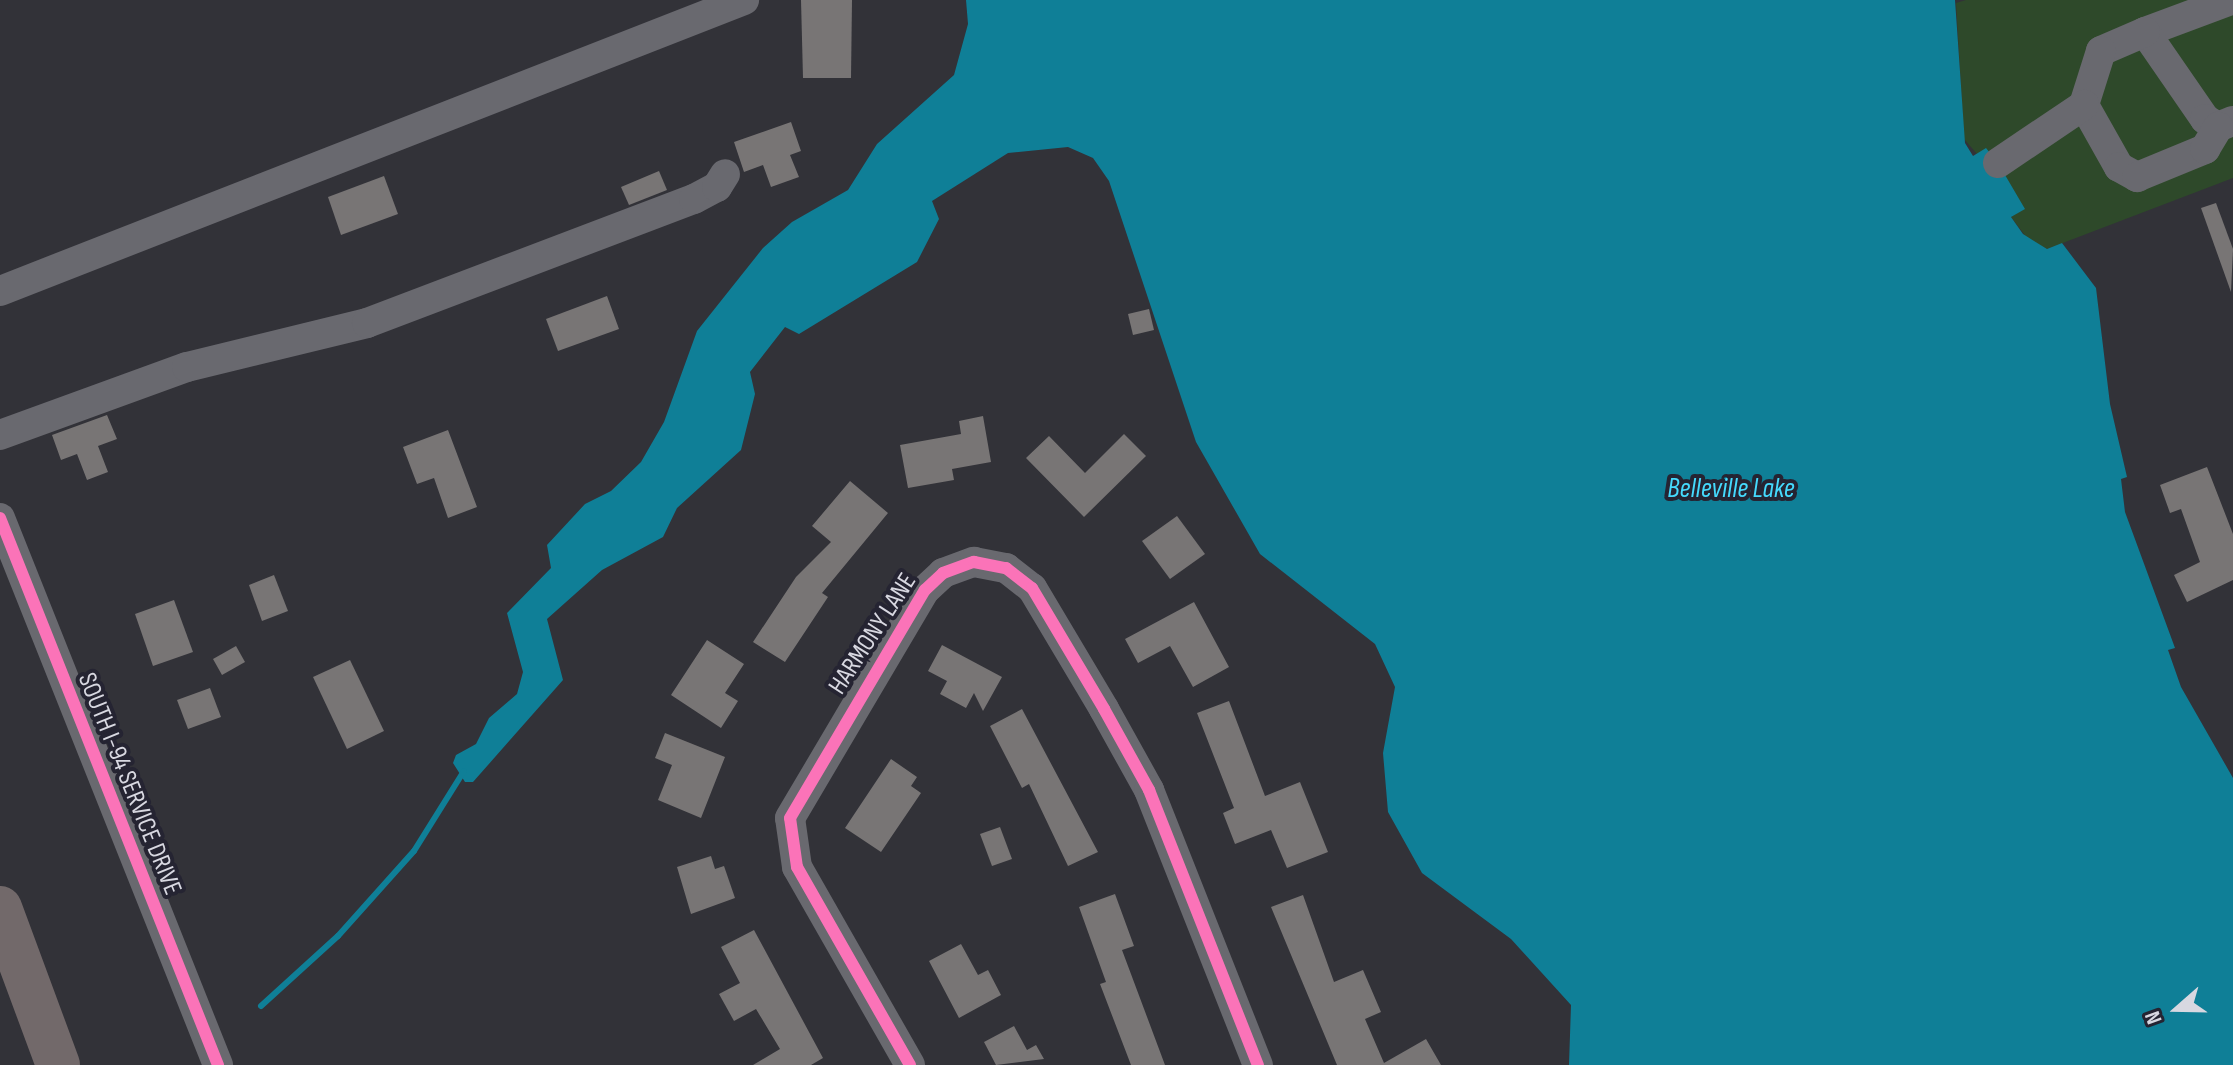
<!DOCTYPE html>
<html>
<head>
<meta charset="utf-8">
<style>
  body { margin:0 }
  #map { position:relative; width:2233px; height:1065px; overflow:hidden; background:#323238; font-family:"Sofia Sans Condensed",sans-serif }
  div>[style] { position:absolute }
  .green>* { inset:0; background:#2e492a }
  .water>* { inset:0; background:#0f7f97 }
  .stream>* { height:6px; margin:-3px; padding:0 3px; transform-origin:3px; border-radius:3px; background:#0f7f97 }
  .building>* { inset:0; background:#787575 }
  .minor>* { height:30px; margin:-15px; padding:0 15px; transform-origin:15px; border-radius:15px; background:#69696f }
  .highway>* { height:44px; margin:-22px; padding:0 22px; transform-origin:22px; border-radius:22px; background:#72696a }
  .cycleway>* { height:12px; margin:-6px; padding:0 6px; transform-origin:6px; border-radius:6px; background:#fb73b8 }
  span { translate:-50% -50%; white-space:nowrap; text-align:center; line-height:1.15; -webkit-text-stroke:8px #252432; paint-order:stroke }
  .street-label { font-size:26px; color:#d8d8e1 }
  .water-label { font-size:28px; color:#45dafd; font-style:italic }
  .north { position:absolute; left:2137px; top:969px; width:80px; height:80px; -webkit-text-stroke:6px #252432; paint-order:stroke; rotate:250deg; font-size:22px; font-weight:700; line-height:32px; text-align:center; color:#d8d8e1 }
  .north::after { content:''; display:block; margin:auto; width:28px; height:36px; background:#d8d8e1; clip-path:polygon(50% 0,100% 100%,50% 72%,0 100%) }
</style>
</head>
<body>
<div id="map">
  <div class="green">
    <div style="clip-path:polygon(1966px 0,2233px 0,2233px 178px,2047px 249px,2027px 238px,2011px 217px,2024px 208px,1964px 139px,1956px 3px)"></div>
  </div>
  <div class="water">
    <div style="clip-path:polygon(966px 0,1955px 0,1965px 143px,1973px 156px,1986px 148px,1998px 163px,2025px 209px,2011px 217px,2023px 234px,2047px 249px,2062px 243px,2096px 288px,2110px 404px,2127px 477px,2121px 479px,2125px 512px,2175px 648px,2168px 650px,2181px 687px,2233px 778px,2233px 1065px,1569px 1065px,1571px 1005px,1511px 939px,1422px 873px,1388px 812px,1383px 753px,1395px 687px,1375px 644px,1260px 554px,1196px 442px,1109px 181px,1093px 158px,1068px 147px,1008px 153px,932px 201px,939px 219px,917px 262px,799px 334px,785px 327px,750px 372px,755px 394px,741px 450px,677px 508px,663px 537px,602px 570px,547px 619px,563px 680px,473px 782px,465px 782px,453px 763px,456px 755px,476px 744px,489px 718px,517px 694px,523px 672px,507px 613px,551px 568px,547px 545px,585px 504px,611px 491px,641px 462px,664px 422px,697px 331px,763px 248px,792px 222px,848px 190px,877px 144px,954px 75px,968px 24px)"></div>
  </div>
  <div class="stream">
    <div style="left:261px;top:1006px;width:104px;rotate:-42.3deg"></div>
    <div style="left:338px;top:936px;width:114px;rotate:-48.2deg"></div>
    <div style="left:414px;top:851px;width:94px;rotate:-58deg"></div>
  </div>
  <div class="building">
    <div style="clip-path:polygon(801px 0,852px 0,851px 78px,803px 78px)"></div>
    <div style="clip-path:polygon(791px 122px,801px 151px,790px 155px,799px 177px,771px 187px,763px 165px,744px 172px,734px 142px)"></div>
    <div style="clip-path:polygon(659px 171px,667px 190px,629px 205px,621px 187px)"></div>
    <div style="clip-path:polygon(384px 176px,398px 214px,341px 235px,328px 197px)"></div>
    <div style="clip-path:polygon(2216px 203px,2233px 249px,2231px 292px,2201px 208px)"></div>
    <div style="clip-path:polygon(607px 296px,619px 329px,558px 351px,546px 319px)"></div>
    <div style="clip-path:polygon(1149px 309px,1154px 330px,1133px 335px,1128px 314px)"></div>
    <div style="clip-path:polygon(107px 415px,117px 439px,98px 446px,108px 472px,87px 480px,77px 454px,61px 460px,52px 435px)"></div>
    <div style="clip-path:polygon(983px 416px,991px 462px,952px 469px,954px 480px,908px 488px,900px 445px,961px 434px,959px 421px)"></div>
    <div style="clip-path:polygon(448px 430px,477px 507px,448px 518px,434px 478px,417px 484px,403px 447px)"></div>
    <div style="clip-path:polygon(1124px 434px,1146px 456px,1084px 517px,1026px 458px,1049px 436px,1085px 473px)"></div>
    <div style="clip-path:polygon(2207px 467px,2233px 534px,2233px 580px,2187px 602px,2174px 575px,2200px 562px,2181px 509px,2170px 513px,2160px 485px)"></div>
    <div style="clip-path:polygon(850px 481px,888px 513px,822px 593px,828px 597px,785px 662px,753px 642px,796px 577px,831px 542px,812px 526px)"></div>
    <div style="clip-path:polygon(1177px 516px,1205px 554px,1170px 579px,1142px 541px)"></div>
    <div style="clip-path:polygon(274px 575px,288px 611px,262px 621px,249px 585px)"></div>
    <div style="clip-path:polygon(174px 600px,193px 652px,153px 666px,135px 614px)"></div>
    <div style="clip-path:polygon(1194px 602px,1229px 667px,1193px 687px,1170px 646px,1138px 663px,1125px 639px)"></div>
    <div style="clip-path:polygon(707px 640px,744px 664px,725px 693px,738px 701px,721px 728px,671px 695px)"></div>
    <div style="clip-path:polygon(942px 645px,1002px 677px,983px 711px,974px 693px,966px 708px,940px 694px,947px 681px,928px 671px)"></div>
    <div style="clip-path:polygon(236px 646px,245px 662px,222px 675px,213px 659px)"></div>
    <div style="clip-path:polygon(350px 660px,384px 731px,347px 749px,313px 677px)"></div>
    <div style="clip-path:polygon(210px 688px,221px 717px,188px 729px,177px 700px)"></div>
    <div style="clip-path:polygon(1229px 701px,1265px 796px,1300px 782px,1328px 852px,1287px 868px,1271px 830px,1235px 844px,1223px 813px,1234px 808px,1197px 713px)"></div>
    <div style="clip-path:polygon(1022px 709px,1098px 852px,1068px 866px,1029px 784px,1022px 788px,990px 726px)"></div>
    <div style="clip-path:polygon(665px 733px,725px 757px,701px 818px,658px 800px,672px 765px,655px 758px)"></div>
    <div style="clip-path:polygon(891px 759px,917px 777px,911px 786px,921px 793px,881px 852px,845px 828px)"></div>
    <div style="clip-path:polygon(1000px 827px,1012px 859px,992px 866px,980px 834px)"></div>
    <div style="clip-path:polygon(711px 856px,715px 869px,724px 866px,735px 898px,691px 914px,677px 867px)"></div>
    <div style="clip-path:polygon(1115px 894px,1134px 946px,1122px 950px,1165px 1065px,1131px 1065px,1100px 984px,1106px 982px,1079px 907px)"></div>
    <div style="clip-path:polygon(1303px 895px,1334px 982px,1363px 970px,1381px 1012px,1365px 1019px,1384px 1063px,1426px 1039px,1441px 1065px,1337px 1065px,1271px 907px)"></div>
    <div style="clip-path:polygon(754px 930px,823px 1058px,811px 1065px,753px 1065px,780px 1049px,756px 1009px,734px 1021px,719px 994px,740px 983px,721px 947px)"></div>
    <div style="clip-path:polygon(961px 944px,978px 975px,988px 970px,1001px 995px,959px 1018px,929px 961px)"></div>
    <div style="clip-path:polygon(1014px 1026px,1027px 1050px,1036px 1045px,1044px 1059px,996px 1065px,984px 1042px)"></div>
  </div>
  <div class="minor">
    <div style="left:2231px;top:0;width:92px;rotate:159.6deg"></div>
    <div style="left:2145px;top:32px;width:106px;rotate:55.4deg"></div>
    <div style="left:2205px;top:119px;width:15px;rotate:32deg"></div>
    <div style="left:2218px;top:127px;width:16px;rotate:-22deg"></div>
    <div style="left:2145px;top:32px;width:48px;rotate:156.6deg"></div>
    <div style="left:2101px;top:51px;width:57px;rotate:107.5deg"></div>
    <div style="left:2084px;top:105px;width:71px;rotate:60.6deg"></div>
    <div style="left:2119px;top:167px;width:21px;rotate:29deg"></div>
    <div style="left:2137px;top:177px;width:74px;rotate:-22.4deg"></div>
    <div style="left:2205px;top:149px;width:26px;rotate:-59deg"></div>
    <div style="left:1998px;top:163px;width:104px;rotate:-34deg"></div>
    <div style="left:0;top:291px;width:799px;rotate:-21.36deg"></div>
    <div style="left:0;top:435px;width:199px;rotate:-20deg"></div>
    <div style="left:187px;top:367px;width:185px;rotate:-13.7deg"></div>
    <div style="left:367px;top:323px;width:350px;rotate:-20.8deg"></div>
    <div style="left:694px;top:199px;width:26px;rotate:-28deg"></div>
    <div style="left:717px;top:187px;width:15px;rotate:-58deg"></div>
    <div style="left:0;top:518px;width:589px;rotate:68.27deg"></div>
    <div style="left:910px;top:1065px;width:228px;rotate:-119.7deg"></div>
    <div style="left:797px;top:867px;width:49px;rotate:-98.1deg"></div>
    <div style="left:790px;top:818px;width:265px;rotate:-59.4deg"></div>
    <div style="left:925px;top:590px;width:25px;rotate:-43deg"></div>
    <div style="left:943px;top:573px;width:33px;rotate:-20deg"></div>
    <div style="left:974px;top:562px;width:33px;rotate:11deg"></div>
    <div style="left:1006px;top:568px;width:33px;rotate:38deg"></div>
    <div style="left:1032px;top:588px;width:141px;rotate:59.2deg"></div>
    <div style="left:1104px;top:709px;width:93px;rotate:60.9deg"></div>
    <div style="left:1149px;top:790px;width:296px;rotate:68.4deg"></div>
  </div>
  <div class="highway">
    <div style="left:0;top:908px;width:167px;rotate:69.7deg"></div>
  </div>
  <div class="cycleway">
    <div style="left:0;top:518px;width:589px;rotate:68.27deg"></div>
    <div style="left:910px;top:1065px;width:228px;rotate:-119.7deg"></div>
    <div style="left:797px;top:867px;width:49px;rotate:-98.1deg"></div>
    <div style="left:790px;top:818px;width:265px;rotate:-59.4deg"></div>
    <div style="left:925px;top:590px;width:25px;rotate:-43deg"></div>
    <div style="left:943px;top:573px;width:33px;rotate:-20deg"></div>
    <div style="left:974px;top:562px;width:33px;rotate:11deg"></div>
    <div style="left:1006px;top:568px;width:33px;rotate:38deg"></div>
    <div style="left:1032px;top:588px;width:141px;rotate:59.2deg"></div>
    <div style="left:1104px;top:709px;width:93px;rotate:60.9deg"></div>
    <div style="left:1149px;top:790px;width:296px;rotate:68.4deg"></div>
  </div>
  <div class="street-label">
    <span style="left:873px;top:634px;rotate:-57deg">HARMONY LANE</span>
    <span style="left:129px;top:784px;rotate:68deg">SOUTH I-94 SERVICE DRIVE</span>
  </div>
  <div class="water-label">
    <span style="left:1731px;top:489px">Belleville Lake</span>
  </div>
  <div class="north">N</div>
</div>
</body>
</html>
